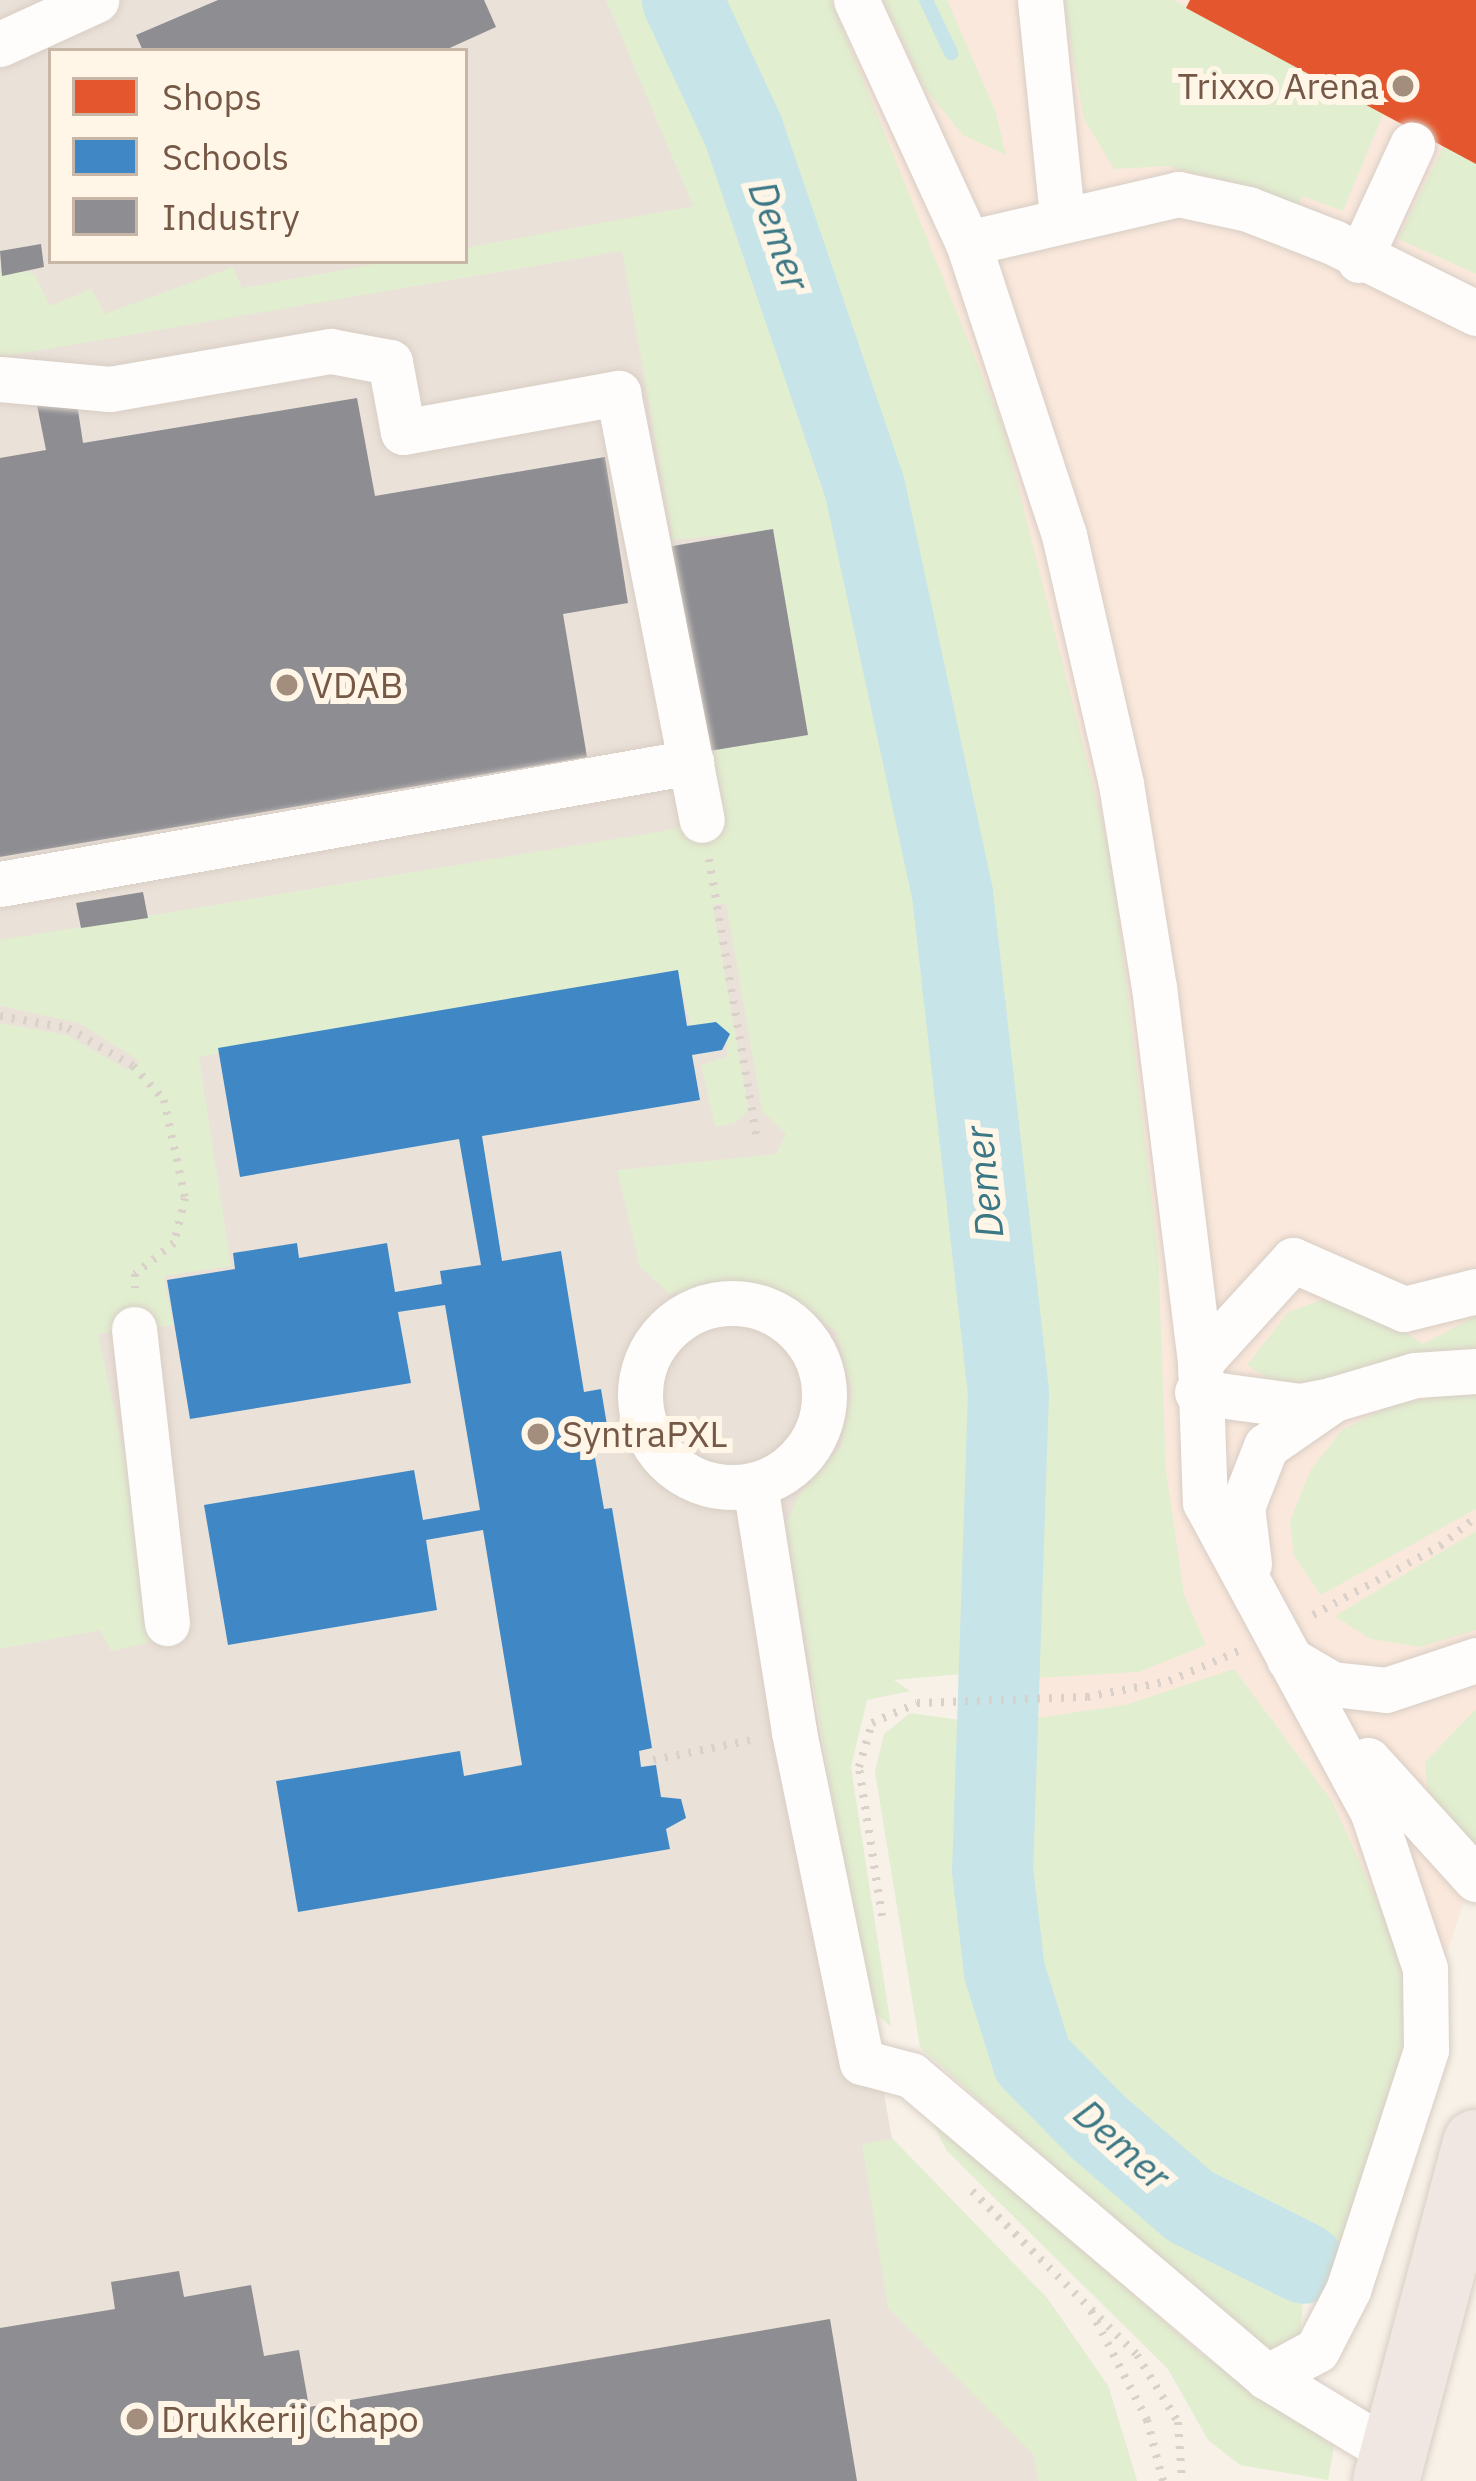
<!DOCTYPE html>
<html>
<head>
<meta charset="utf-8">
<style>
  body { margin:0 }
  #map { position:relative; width:1476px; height:2481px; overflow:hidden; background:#f7f1e7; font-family:"IBM Plex Sans",sans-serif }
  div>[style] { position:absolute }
  .commercial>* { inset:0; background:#fbe8dc }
  .industrial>* { inset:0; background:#eae1d8 }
  .green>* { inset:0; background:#e2eed0 }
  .shops>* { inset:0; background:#e4572e }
  .schools>* { inset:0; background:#3f88c5 }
  .industry>* { inset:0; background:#8d8d92 }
  .stream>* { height:14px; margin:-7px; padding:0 7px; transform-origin:7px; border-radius:7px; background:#c7e5e8 }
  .river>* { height:81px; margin:-40.5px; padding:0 40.5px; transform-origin:40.5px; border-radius:40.5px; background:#c7e5e8 }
  .path>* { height:8px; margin-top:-4px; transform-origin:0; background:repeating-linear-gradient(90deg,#dad1ca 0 3px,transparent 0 12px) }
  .roads { filter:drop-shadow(0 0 3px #d8cec5) drop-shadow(0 0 3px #d8cec5) }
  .minor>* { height:45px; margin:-22.5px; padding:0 22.5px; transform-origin:22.5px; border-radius:22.5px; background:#fefdfb }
  .minor>.ring { margin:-22.5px; padding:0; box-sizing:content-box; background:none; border:45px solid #fefdfb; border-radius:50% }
  .highway>* { height:66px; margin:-33px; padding:0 33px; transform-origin:33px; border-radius:33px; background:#f1e7e2 }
  .dots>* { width:33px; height:33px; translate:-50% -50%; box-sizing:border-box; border:6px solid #fff6e8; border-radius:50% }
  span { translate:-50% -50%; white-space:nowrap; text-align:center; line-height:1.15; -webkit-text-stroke:12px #fff6e8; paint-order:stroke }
  .poi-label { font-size:36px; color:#765846 }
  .right { translate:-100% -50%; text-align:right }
  .left { translate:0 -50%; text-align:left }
  .water-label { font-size:39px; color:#3b7784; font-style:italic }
  .legend { position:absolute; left:48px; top:48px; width:420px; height:216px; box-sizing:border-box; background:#fff6e8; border:3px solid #c8b7a7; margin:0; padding:15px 21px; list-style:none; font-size:36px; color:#765846 }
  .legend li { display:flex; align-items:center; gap:24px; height:60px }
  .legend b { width:60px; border:3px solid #c8b7a7 }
</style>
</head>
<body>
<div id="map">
  <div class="commercial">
    <div style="clip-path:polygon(700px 0,1476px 0,1476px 1864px,1347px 2259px,1233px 2211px,1045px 2033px,1035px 1506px,972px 837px,778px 170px)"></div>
  </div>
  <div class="industrial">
    <div style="clip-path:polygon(evenodd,0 0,620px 0,716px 218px,948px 1400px,811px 1682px,892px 2139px,1047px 2298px,1108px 2386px,1137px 2481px,0 2481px,0 0,51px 51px,465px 51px,465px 261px,51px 261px,51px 51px)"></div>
  </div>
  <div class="green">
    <div style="clip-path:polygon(606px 0,651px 0,744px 214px,869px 632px,923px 906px,975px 1406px,972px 1673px,894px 1680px,910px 1691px,867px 1700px,851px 1767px,891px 2027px,867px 2005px,786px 1524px,798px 1496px,841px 1446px,852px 1390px,836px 1331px,788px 1295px,755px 1284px,670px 1294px,640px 1267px,617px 1170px,776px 1154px,786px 1134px,762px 1111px,726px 903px,713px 905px,749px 1110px,735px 1123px,715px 1127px,701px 1065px,727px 1056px,727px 1034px,691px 1029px,678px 971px,199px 1057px,231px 1266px,164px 1276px,173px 1325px,98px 1334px,164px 1639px,111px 1651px,100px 1630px,0 1649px,0 1023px,67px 1035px,127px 1070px,140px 1061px,79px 1023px,0 1006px,0 940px,675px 829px,713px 806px,703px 752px,808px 734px,773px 530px,673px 540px,622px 251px,0 357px,0 270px,34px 273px,50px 306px,91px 289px,105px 314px,233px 267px,242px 288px,392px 261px,465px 261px,465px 248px,693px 206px)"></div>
    <div style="clip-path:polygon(704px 0,831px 0,1003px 427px,1112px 860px,1158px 1250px,1166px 1471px,1184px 1594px,1206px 1645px,1139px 1672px,1036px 1678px,1035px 1392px,972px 837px,852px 389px,754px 108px)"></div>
    <div style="clip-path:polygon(883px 0,923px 0,952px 59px,929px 0,947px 0,995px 110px,1006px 155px,963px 135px,925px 89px)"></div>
    <div style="clip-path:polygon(1063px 0,1174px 0,1384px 112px,1343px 211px,1302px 196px,1296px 212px,1235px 184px,1167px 166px,1114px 169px,1084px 119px)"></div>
    <div style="clip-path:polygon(1445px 143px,1476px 159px,1476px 274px,1398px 239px)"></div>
    <div style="clip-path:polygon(1327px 1298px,1353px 1298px,1423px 1344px,1476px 1316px,1476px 1360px,1278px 1385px,1247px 1365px,1288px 1312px)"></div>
    <div style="clip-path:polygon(1476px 1391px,1476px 1509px,1321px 1595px,1294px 1556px,1290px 1521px,1310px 1471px,1342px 1430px,1393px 1404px)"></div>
    <div style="clip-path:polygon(1476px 1531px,1476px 1630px,1420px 1647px,1370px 1639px,1335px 1616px)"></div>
    <div style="clip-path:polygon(1234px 1669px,1332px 1801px,1414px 1982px,1417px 2043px,1347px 2259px,1233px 2211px,1069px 2081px,1029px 2000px,1030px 1719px,1125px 1705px)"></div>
    <div style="clip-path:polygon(1476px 1709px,1476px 1854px,1428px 1800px,1425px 1762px)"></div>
    <div style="clip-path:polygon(910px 1713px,967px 1721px,961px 1892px,997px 2057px,1113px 2179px,1220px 2265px,1304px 2292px,1300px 2334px,1264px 2354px,920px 2047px,875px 1772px,884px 1734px)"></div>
    <div style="clip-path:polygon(929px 2116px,1204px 2356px,1334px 2446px,1328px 2480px,1240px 2465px,1208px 2440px,1168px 2369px,947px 2151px)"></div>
    <div style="clip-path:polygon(893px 2139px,1047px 2298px,1108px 2386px,1137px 2481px,1039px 2481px,1033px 2454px,888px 2308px,862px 2144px)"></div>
  </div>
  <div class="shops">
    <div style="clip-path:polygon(1190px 0,1476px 0,1476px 164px,1186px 8px)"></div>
  </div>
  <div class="schools">
    <div style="clip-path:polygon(678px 970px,687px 1026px,716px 1022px,730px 1034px,722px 1050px,692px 1055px,700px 1100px,482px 1136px,502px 1261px,561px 1251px,584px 1392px,601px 1389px,611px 1449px,594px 1452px,604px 1509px,612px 1508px,652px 1748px,639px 1751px,641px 1767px,656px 1765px,661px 1797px,681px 1799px,686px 1818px,666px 1829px,670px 1849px,298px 1912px,276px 1781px,460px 1751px,464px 1776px,522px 1765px,483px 1530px,426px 1540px,437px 1610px,228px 1645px,204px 1505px,414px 1470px,423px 1520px,480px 1510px,445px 1305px,398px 1312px,411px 1383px,190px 1419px,167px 1280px,235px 1269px,233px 1253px,297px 1243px,299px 1258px,387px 1243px,395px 1292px,442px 1284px,440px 1271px,481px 1265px,459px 1139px,240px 1177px,218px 1048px)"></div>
  </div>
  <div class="industry">
    <div style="clip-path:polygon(218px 0,484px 0,496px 27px,443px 51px,143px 51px,136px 35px)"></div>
    <div style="clip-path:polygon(41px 244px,44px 267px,2px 276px,0 251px)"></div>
    <div style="clip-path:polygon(76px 397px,83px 443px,357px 398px,375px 496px,605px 457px,628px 603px,563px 614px,587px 757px,0 857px,0 458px,46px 450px,37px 405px)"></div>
    <div style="clip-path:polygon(773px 529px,808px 735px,703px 752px,667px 547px)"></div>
    <div style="clip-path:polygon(143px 892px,148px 918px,81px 928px,76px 903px)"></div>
    <div style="clip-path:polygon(179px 2271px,184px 2297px,251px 2285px,264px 2356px,299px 2350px,309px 2407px,830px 2319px,857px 2481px,0 2481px,0 2328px,115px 2309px,111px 2282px)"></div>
  </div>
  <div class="stream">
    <div style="left:926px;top:0;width:59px;rotate:64.7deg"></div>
  </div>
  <div class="river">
    <div style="left:682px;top:0;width:145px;rotate:65deg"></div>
    <div style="left:743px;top:131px;width:375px;rotate:71.2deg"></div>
    <div style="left:864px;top:486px;width:416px;rotate:77.8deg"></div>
    <div style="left:952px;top:893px;width:502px;rotate:83.6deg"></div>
    <div style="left:1008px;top:1392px;width:477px;rotate:91.9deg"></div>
    <div style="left:992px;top:1869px;width:103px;rotate:83.3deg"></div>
    <div style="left:1004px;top:1971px;width:93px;rotate:72.5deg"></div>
    <div style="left:1032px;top:2060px;width:94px;rotate:45.4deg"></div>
    <div style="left:1098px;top:2127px;width:121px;rotate:40.7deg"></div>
    <div style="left:1190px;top:2206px;width:127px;rotate:26.6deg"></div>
  </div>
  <div class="path">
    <div style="left:709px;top:859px;width:280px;rotate:80.3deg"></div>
    <div style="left:0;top:1016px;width:69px;rotate:10deg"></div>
    <div style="left:68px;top:1028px;width:75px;rotate:30.3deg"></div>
    <div style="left:133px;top:1066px;width:46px;rotate:47.6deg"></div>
    <div style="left:164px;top:1100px;width:100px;rotate:77.9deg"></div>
    <div style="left:185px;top:1198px;width:46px;rotate:103.7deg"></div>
    <div style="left:174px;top:1243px;width:50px;rotate:141.5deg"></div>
    <div style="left:135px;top:1274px;width:14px;rotate:90deg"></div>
    <div style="left:1313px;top:1615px;width:145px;rotate:-28.5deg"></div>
    <div style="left:1440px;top:1546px;width:46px;rotate:-38.9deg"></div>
    <div style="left:653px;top:1760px;width:100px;rotate:-11.5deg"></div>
    <div style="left:882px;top:1916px;width:151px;rotate:-98.8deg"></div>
    <div style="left:859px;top:1767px;width:46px;rotate:-73.5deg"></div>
    <div style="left:872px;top:1723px;width:49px;rotate:-24deg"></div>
    <div style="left:917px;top:1703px;width:170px;rotate:-2deg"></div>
    <div style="left:1087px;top:1697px;width:84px;rotate:-11deg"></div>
    <div style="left:1169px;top:1681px;width:78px;rotate:-23.3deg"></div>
    <div style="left:972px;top:2191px;width:233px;rotate:44.8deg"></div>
    <div style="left:1137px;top:2355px;width:79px;rotate:58.5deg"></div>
    <div style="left:1178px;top:2422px;width:59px;rotate:86.1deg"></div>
    <div style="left:1091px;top:2311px;width:123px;rotate:62.8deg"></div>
    <div style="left:1147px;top:2420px;width:63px;rotate:75.3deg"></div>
  </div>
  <div class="roads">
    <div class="minor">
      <div style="left:856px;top:0;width:268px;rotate:65.3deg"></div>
      <div style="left:968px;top:243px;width:307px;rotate:71.8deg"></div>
      <div style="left:1064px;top:535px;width:255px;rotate:77.1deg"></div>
      <div style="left:1121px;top:784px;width:206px;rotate:80.8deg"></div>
      <div style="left:1154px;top:987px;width:378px;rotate:83deg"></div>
      <div style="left:1200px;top:1362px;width:140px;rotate:88deg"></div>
      <div style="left:1205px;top:1502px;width:353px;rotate:61.6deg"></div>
      <div style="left:1373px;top:1813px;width:163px;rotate:71.5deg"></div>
      <div style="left:1425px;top:1968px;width:82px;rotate:89.3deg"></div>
      <div style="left:1426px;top:2050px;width:252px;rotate:108deg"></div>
      <div style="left:1348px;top:2290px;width:68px;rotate:117.3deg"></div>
      <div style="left:1317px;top:2350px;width:57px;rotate:151.6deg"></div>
      <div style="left:1040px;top:0;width:217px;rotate:84.2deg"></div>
      <div style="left:0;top:44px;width:106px;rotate:-24.6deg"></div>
      <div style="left:968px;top:243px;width:216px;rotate:-13.1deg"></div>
      <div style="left:1178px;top:194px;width:72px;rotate:12.1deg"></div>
      <div style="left:1248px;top:209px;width:91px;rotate:21.2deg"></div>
      <div style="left:1333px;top:242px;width:160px;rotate:26.4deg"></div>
      <div style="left:1359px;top:260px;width:127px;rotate:-65.3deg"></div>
      <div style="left:0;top:379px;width:110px;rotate:5.2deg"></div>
      <div style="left:110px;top:389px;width:224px;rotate:-9.8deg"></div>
      <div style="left:331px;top:351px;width:60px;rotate:10.6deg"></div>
      <div style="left:390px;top:362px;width:71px;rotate:79.5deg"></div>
      <div style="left:403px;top:432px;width:219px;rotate:-10.3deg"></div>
      <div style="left:618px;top:393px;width:435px;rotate:78.9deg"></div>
      <div style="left:0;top:884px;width:702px;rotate:-10.01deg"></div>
      <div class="ring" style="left:640px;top:1303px;width:139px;height:139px"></div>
      <div style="left:134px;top:1329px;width:296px;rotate:83.6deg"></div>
      <div style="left:1200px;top:1362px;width:138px;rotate:-47.6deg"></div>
      <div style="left:1293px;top:1260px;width:121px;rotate:23.8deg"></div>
      <div style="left:1404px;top:1309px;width:74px;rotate:-14deg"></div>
      <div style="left:1197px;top:1392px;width:104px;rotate:7.7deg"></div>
      <div style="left:1300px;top:1406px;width:31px;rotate:-11deg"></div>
      <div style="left:755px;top:1485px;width:250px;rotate:81deg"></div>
      <div style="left:794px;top:1732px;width:337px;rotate:78.4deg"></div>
      <div style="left:862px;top:2062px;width:51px;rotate:14.9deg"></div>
      <div style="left:911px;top:2075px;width:467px;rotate:40.3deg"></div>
      <div style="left:1267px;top:2377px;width:145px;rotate:31.2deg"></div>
      <div style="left:1249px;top:1564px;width:57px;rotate:-97deg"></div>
      <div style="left:1242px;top:1507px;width:66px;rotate:-68.5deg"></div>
      <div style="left:1266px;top:1446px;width:83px;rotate:-34.7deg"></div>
      <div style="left:1334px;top:1399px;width:84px;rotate:-16.5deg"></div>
      <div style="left:1415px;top:1375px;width:61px;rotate:-3.8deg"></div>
      <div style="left:1289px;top:1659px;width:50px;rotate:30.2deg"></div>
      <div style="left:1332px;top:1684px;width:54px;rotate:6.3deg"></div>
      <div style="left:1386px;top:1690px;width:95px;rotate:-18.4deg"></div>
      <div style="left:1368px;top:1760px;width:161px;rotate:47.8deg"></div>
    </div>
    <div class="highway">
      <div style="left:1386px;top:2481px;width:350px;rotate:-75.1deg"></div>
    </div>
  </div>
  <div class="dots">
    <div style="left:1403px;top:86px;background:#a38e7e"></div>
    <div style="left:287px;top:685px;background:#a38e7e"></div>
    <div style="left:538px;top:1434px;background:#a38e7e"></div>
    <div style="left:137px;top:2419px;background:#a38e7e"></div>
  </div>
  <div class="poi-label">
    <span class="right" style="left:1379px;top:86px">Trixxo Arena</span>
    <span class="left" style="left:311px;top:685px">VDAB</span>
    <span class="left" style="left:562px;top:1434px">SyntraPXL</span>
    <span class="left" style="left:161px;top:2419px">Drukkerij Chapo</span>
  </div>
  <div class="water-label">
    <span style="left:779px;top:236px;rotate:71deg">Demer</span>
    <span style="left:984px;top:1182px;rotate:-96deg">Demer</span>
    <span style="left:1122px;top:2145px;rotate:42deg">Demer</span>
  </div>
  <ul class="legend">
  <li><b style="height:33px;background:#e4572e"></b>Shops</li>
  <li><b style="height:33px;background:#3f88c5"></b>Schools</li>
  <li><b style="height:33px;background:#8d8d92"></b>Industry</li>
  </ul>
</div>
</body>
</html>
